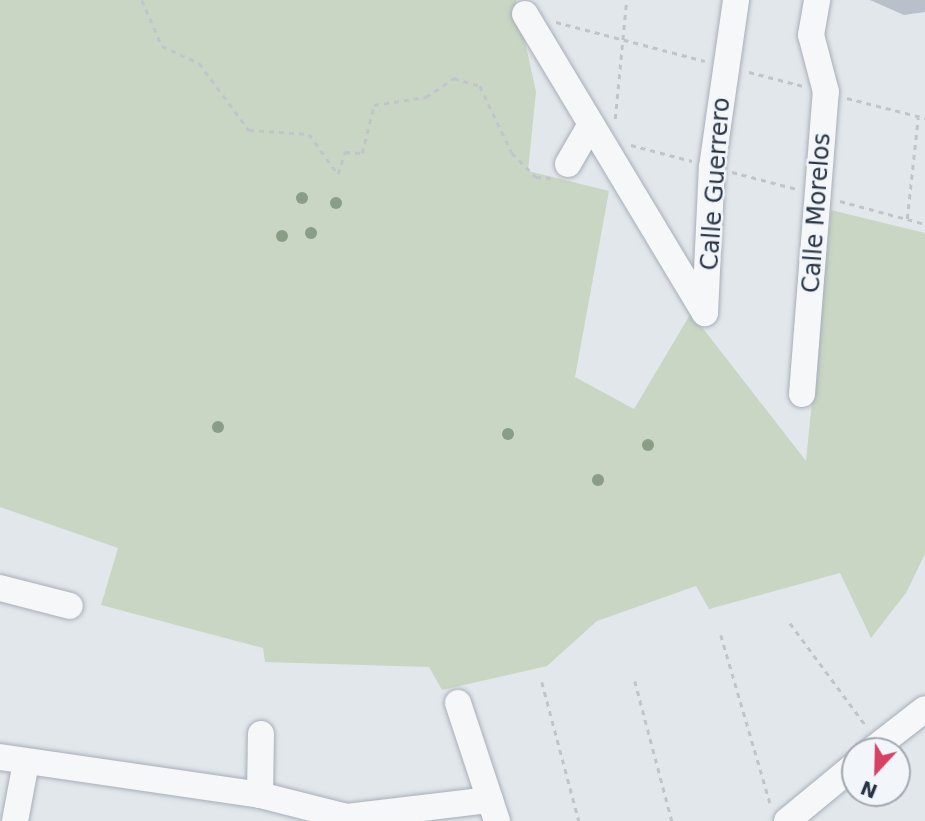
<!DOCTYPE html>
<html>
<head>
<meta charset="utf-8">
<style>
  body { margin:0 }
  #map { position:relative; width:925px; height:821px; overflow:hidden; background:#e2e7ec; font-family:"DejaVu Sans",sans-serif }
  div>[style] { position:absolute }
  .green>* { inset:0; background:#c9d6c3 }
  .building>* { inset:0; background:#b9c0ca }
  .path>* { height:2.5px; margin-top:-1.25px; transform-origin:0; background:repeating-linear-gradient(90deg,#c1c5ca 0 5px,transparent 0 10px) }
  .roads { filter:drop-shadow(0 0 2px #a7aeb7) drop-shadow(0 0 2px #a7aeb7) }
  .minor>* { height:26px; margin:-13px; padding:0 13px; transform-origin:13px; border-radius:13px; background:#f6f7f9 }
  .trees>* { width:12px; height:12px; margin:-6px; border-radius:50%; background:#899d87 }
  span { translate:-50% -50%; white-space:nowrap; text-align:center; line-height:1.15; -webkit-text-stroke:5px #f2f5f9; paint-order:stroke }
  .street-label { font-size:24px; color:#293545 }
  .north { position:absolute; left:841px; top:737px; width:70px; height:70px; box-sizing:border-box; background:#f2f5f9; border:2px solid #a2a8b1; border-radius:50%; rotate:202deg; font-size:19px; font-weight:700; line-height:28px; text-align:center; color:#293545 }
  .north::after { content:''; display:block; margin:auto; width:24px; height:32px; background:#d74164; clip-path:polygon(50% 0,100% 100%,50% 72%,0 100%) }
</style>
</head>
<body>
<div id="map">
  <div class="green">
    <div style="clip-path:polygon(0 0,516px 0,536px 92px,528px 171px,609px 191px,575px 377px,634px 409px,691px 313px,806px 461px,831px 210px,925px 233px,925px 554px,906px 593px,871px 638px,840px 573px,709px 609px,696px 586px,597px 621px,547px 666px,442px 690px,429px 667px,265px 662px,263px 648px,101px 605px,118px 548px,0 507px)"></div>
  </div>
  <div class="building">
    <div style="clip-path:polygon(870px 0,925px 0,925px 12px,904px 15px)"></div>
  </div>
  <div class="path">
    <div style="left:142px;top:0;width:50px;rotate:66.5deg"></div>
    <div style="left:162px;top:46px;width:41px;rotate:24.7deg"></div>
    <div style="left:199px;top:63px;width:84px;rotate:53.3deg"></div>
    <div style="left:249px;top:130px;width:60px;rotate:3.8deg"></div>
    <div style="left:309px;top:134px;width:49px;rotate:54.1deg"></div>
    <div style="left:338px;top:174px;width:23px;rotate:-72deg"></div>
    <div style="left:345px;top:152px;width:17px;rotate:3deg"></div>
    <div style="left:362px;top:153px;width:49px;rotate:-76deg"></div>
    <div style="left:374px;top:105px;width:53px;rotate:-8.7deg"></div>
    <div style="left:426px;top:97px;width:34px;rotate:-34deg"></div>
    <div style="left:454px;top:78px;width:27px;rotate:17deg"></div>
    <div style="left:480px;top:86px;width:74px;rotate:64.5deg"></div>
    <div style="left:512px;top:153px;width:34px;rotate:45deg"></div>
    <div style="left:536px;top:177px;width:15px;rotate:4deg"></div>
    <div style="left:556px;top:22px;width:154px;rotate:14.7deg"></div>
    <div style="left:749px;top:72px;width:56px;rotate:14.5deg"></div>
    <div style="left:847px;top:98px;width:81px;rotate:14.4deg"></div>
    <div style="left:615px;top:119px;width:115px;rotate:-84.5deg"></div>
    <div style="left:631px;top:145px;width:63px;rotate:14.7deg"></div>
    <div style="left:732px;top:172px;width:67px;rotate:14.7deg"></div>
    <div style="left:840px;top:201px;width:88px;rotate:15.1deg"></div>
    <div style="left:907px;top:219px;width:102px;rotate:-83.8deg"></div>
    <div style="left:790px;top:623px;width:129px;rotate:53.5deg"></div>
    <div style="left:721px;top:635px;width:178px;rotate:73.7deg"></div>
    <div style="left:635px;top:681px;width:145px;rotate:75.2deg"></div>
    <div style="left:542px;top:682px;width:144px;rotate:75.1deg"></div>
  </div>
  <div class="roads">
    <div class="minor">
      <div style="left:525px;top:14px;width:349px;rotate:59deg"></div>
      <div style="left:705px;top:313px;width:146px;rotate:-87.3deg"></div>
      <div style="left:712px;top:167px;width:169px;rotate:-81.8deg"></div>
      <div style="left:568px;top:164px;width:46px;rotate:-60.1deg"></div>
      <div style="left:802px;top:394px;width:303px;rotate:-85.5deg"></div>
      <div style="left:826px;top:92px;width:59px;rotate:-104.7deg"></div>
      <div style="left:811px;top:35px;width:36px;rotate:-80deg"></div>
      <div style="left:0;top:588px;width:72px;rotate:14.4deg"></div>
      <div style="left:458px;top:703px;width:124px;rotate:71.7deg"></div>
      <div style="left:871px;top:751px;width:68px;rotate:-37.9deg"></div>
      <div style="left:0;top:757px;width:263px;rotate:8.3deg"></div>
      <div style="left:260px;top:795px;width:90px;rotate:14.2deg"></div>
      <div style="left:347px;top:817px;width:144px;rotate:-6.8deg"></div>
      <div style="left:260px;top:795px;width:61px;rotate:-89.1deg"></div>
      <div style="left:15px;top:821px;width:60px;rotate:-79.4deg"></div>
      <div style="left:787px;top:821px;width:88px;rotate:-39.5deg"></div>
    </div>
  </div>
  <div class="trees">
    <div style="left:302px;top:198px"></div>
    <div style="left:336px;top:203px"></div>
    <div style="left:311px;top:233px"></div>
    <div style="left:282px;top:236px"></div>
    <div style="left:218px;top:427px"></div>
    <div style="left:508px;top:434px"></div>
    <div style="left:648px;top:445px"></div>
    <div style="left:598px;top:480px"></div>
  </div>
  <div class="street-label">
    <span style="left:716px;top:184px;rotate:-86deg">Calle Guerrero</span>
    <span style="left:817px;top:213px;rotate:-86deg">Calle Morelos</span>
  </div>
  <div class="north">N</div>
</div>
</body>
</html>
